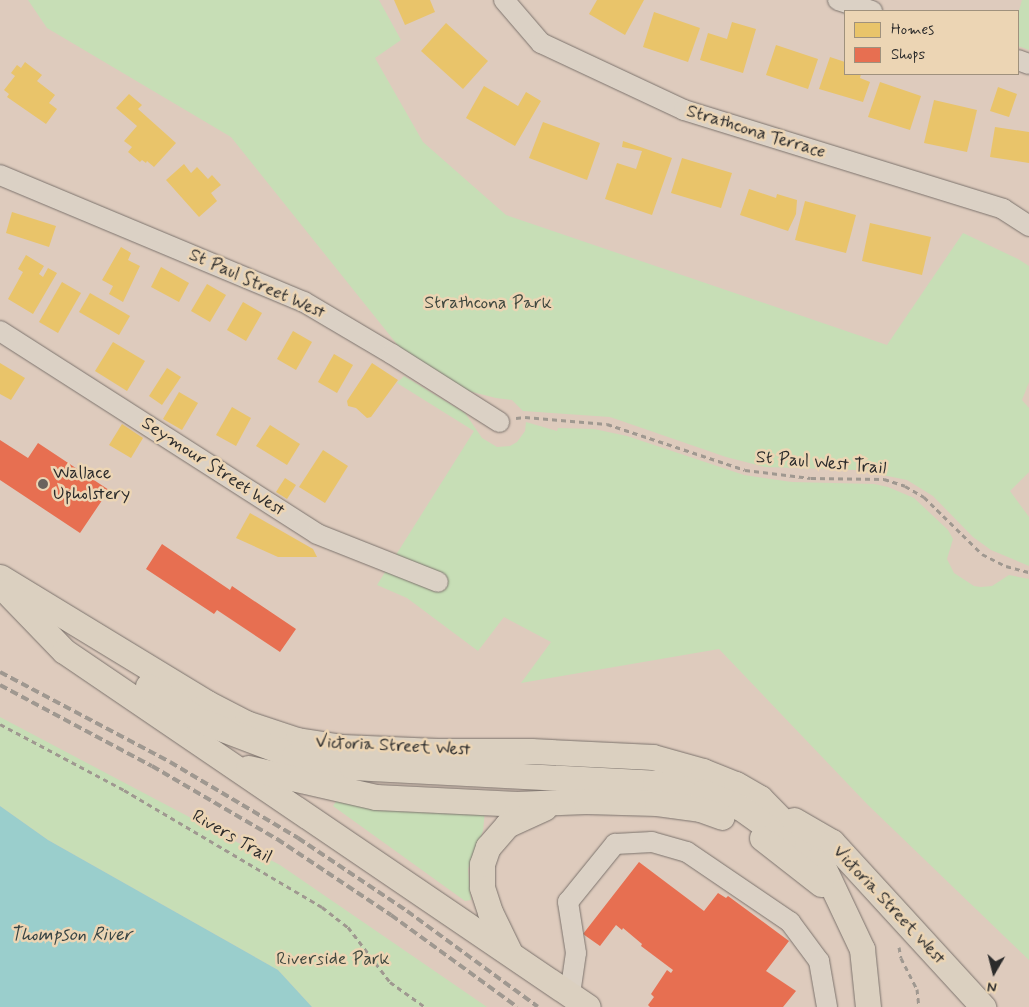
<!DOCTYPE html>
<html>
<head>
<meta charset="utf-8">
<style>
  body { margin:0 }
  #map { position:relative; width:1029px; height:1007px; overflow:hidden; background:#decbbd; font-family:Mynerve,sans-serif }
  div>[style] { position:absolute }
  .green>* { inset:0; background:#c7deb6 }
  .water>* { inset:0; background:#9acecc }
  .homes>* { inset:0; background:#e9c46a }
  .shops>* { inset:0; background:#e76f51 }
  .path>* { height:3px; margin-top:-1.5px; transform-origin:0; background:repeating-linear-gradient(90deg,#9f9890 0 5px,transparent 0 9px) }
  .roads { filter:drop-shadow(0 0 1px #7c736d) drop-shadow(0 0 1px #7c736d) }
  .minor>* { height:20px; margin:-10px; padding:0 10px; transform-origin:10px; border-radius:10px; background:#dbd1c5 }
  .major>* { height:25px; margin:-12.5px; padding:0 12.5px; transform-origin:12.5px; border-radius:12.5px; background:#dbd0c0 }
  .rail>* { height:4px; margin-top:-2px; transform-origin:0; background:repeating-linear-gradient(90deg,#9f9890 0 8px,transparent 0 12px) }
  .dots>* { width:14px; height:14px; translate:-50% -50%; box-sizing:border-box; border:2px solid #ecd5b4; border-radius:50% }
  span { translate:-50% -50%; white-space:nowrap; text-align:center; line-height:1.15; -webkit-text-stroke:5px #ecd5b4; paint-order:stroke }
  .street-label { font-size:18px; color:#2b2b2b }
  .park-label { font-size:18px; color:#40483f }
  .poi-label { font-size:18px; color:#2b2b2b }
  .left { translate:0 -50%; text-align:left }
  .water-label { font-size:19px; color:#374444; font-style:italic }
  .legend { position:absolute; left:844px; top:10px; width:175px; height:65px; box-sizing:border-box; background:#ecd5b4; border:1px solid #9f917d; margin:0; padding:6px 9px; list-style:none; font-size:15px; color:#2b2b2b }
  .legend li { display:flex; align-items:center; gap:10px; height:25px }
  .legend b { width:25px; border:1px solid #9f917d }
  .north { position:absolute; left:969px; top:947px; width:50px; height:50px; -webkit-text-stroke:4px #ecd5b4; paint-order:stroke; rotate:188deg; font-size:14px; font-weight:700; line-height:20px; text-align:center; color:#2b2b2b }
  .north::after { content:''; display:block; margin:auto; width:18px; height:22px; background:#2b2b2b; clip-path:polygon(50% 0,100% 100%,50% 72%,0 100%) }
</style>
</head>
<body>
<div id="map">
  <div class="green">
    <div style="clip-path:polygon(28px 0,379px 0,401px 40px,375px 58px,423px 142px,506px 215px,887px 345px,963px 233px,1018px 259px,1029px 266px,1029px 382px,1022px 400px,1029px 408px,1029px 472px,1010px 491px,1029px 517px,1029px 566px,991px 550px,973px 537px,933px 496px,907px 480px,858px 470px,765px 467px,726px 457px,610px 417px,523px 411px,512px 400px,496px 398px,456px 388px,412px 363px,231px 137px,47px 28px)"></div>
    <div style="clip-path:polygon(1022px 0,1029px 0,1029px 50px,1018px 46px,1018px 14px)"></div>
    <div style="clip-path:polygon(404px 376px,465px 413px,482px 438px,497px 447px,510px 446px,517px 442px,525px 431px,526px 422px,557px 431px,558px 428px,594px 429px,627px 436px,744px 475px,792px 482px,874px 484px,888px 487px,914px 498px,948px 530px,953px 539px,947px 559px,954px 573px,974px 586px,981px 587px,992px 586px,1009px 575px,1029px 579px,1029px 960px,868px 805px,719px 649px,521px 683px,551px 642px,504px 617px,478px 651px,407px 598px,377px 585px,474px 431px,397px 383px)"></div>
    <div style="clip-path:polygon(0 717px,280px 865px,487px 1007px,312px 1007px,278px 970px,48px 840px,0 806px)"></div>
    <div style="clip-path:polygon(337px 800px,485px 811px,483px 831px,468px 869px,471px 900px,465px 901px,333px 806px)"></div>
  </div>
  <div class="water">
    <div style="clip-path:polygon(0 806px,48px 840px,278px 970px,312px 1007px,0 1007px)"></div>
  </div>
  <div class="homes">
    <div style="clip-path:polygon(394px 0,430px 0,435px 12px,405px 25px)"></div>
    <div style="clip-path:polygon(597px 0,644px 0,625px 35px,589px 14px)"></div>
    <div style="clip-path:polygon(654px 12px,700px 28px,688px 62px,643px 47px)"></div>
    <div style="clip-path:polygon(732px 22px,756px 29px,743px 73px,700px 60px,708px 33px,727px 39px)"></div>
    <div style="clip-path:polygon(446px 23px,488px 61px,463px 89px,421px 51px)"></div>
    <div style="clip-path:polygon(776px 45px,818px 59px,808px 89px,766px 75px)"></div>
    <div style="clip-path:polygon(830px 57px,845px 62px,845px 74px,861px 74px,860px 78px,870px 82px,863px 102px,819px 89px)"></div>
    <div style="clip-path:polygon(25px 62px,42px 75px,37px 81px,55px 95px,49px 103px,57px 109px,46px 124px,7px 97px,9px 94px,4px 90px,15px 76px,11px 73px,17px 65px,21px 68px)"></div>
    <div style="clip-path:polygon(880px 82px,921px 96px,910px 130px,868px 117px)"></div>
    <div style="clip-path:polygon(484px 86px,518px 106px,526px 92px,541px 101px,515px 146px,466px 118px)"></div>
    <div style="clip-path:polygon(998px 87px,1017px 94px,1009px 117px,990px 111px)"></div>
    <div style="clip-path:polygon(129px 94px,142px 105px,138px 109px,176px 143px,154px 167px,147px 161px,146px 163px,142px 160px,140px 162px,128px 152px,132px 147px,124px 141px,137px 126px,116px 108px)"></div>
    <div style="clip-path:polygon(934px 100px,977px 110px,967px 152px,924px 143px)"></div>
    <div style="clip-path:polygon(543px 122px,600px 143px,587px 180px,529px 158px)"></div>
    <div style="clip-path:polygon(995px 127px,1029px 132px,1029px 163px,990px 157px)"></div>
    <div style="clip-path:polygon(623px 141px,672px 158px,652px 215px,605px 199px,617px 163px,636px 169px,642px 151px,622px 147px)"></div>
    <div style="clip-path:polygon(682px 158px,732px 173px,721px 208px,671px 193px)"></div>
    <div style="clip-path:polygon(184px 164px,191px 173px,197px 167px,208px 179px,212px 175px,221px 185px,211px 193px,217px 201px,199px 217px,166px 180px)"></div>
    <div style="clip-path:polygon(749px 189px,776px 198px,777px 194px,797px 200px,796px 214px,788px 231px,740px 215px)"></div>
    <div style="clip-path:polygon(805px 201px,856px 215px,846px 253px,795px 240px)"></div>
    <div style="clip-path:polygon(12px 212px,56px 226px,49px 247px,6px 233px)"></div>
    <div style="clip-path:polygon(870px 223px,931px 237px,922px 275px,862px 261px)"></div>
    <div style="clip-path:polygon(121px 247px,131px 253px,128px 260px,140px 266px,123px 302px,109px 294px,113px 286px,102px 280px)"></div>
    <div style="clip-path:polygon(26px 255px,44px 266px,39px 274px,43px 277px,48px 268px,57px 273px,33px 314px,8px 299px,23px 272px,18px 269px)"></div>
    <div style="clip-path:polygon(161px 267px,189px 283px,179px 302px,151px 287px)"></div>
    <div style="clip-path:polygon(62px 282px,81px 293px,58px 333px,39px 322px)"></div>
    <div style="clip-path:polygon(207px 284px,226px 295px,210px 322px,191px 311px)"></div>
    <div style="clip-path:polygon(90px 293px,130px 316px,119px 335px,79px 312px)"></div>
    <div style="clip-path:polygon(243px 302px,262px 313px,246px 341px,227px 330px)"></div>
    <div style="clip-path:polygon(293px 331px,312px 342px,296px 370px,277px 359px)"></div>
    <div style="clip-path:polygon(113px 342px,145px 361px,127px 391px,95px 371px)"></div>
    <div style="clip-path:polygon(334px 354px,353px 365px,337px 393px,318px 382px)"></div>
    <div style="clip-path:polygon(0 363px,25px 378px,11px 400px,0 394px)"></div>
    <div style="clip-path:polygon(372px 363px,398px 380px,371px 417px,367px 418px,356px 408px,348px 406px,347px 401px)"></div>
    <div style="clip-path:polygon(167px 368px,181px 377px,162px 405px,149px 396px)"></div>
    <div style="clip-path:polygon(179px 392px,198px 403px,182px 430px,163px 419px)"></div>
    <div style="clip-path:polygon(232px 407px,251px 418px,236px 446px,216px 435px)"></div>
    <div style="clip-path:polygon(122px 424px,143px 438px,131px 458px,109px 445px)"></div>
    <div style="clip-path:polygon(270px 425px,300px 444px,287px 465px,256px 446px)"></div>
    <div style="clip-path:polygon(323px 450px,348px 466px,325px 503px,299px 487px)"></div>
    <div style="clip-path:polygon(285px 478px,296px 485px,287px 499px,276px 492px)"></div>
    <div style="clip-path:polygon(250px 513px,313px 549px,317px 557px,278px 557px,236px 538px)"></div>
  </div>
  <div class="shops">
    <div style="clip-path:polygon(0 440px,28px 458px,38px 443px,109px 490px,80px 533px,0 480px)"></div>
    <div style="clip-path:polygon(162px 544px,230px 590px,232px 586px,296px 629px,280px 652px,217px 610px,214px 614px,146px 569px)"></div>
    <div style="clip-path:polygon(639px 862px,704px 911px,718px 893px,726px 898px,728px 896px,789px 941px,766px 971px,796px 991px,783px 1007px,650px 1007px,648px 1005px,654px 997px,651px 994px,667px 970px,671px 973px,673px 970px,641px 946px,642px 944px,623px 928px,622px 930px,616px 925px,600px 946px,583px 934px)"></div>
  </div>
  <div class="path">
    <div style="left:516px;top:418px;width:9px;rotate:-6deg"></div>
    <div style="left:525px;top:417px;width:82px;rotate:4.9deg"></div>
    <div style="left:607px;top:424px;width:145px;rotate:18.4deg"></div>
    <div style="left:745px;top:470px;width:66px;rotate:6.9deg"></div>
    <div style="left:811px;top:478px;width:73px;rotate:0.8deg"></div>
    <div style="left:884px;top:479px;width:22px;rotate:18deg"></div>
    <div style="left:905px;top:486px;width:22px;rotate:30deg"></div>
    <div style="left:924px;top:497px;width:81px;rotate:44.5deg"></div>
    <div style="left:982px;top:554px;width:27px;rotate:27deg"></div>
    <div style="left:1006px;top:566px;width:24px;rotate:15deg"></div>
    <div style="left:0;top:724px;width:140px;rotate:28deg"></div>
    <div style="left:124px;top:790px;width:230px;rotate:30.6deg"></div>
    <div style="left:322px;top:907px;width:33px;rotate:38deg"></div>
    <div style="left:348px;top:927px;width:69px;rotate:52.6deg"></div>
    <div style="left:390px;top:982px;width:43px;rotate:35.5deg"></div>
    <div style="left:899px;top:947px;width:11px;rotate:80deg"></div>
    <div style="left:901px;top:958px;width:35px;rotate:63deg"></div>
    <div style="left:917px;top:989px;width:18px;rotate:84deg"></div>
  </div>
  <div class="roads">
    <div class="minor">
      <div style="left:504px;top:0;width:57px;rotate:49.3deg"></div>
      <div style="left:541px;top:43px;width:158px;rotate:25.1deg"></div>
      <div style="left:684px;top:110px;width:334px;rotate:17.2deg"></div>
      <div style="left:1003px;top:209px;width:31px;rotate:33deg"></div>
      <div style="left:838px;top:0;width:36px;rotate:18deg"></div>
      <div style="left:1018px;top:60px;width:12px;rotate:20deg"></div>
      <div style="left:0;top:175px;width:329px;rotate:22.7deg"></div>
      <div style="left:304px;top:302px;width:102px;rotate:30.6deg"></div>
      <div style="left:392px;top:354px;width:127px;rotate:32.4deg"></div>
      <div style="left:0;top:331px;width:376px;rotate:32.6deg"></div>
      <div style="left:317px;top:534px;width:130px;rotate:21.6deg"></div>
      <div style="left:570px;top:994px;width:41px;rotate:-81.7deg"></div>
      <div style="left:576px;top:953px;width:52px;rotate:-98.9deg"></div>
      <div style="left:568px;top:902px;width:75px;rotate:-51deg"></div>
      <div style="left:615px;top:844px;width:37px;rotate:-3deg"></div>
      <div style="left:652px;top:842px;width:36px;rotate:16deg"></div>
      <div style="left:687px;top:852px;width:125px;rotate:34.2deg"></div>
      <div style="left:790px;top:922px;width:49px;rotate:53.4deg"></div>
      <div style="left:819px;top:961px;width:47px;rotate:80.1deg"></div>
    </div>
    <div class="major">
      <div style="left:0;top:577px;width:242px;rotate:31.3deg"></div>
      <div style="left:207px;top:703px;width:44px;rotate:27.1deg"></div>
      <div style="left:246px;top:723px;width:54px;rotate:18.4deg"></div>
      <div style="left:297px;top:740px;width:46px;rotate:8.8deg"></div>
      <div style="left:342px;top:747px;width:95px;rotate:2.4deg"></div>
      <div style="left:437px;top:751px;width:94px"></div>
      <div style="left:531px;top:751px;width:122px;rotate:2.8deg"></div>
      <div style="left:653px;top:757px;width:52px;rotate:15.6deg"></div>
      <div style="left:703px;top:771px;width:35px;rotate:22deg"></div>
      <div style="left:736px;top:784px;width:28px;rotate:30deg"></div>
      <div style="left:760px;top:798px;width:84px;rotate:45.5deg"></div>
      <div style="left:819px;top:858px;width:101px;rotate:64.7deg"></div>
      <div style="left:862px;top:949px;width:58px;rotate:84.1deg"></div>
      <div style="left:6px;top:591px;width:83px;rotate:46deg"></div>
      <div style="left:64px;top:651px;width:633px;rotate:34.19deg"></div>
      <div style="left:148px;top:686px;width:61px;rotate:33.7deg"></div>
      <div style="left:199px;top:720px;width:102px;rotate:20.8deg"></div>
      <div style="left:294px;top:756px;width:59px;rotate:10.7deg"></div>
      <div style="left:352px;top:767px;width:303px;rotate:3deg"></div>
      <div style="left:655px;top:783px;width:49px;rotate:10.6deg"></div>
      <div style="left:703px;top:792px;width:41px;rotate:22.8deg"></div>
      <div style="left:741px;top:808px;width:43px;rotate:35.5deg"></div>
      <div style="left:776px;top:833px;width:11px;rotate:52deg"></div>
      <div style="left:248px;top:768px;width:131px;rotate:12.8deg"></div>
      <div style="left:376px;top:797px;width:141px;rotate:2.8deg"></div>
      <div style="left:517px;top:804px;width:69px;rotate:-2.5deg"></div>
      <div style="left:586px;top:801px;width:71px;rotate:1.6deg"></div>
      <div style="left:657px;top:803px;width:43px;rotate:7.9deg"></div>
      <div style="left:700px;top:809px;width:23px;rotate:20deg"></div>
      <div style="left:794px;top:820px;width:44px;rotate:30.1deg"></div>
      <div style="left:832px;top:842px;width:224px;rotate:47.5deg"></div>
      <div style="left:762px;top:838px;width:75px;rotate:37.9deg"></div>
      <div style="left:509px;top:951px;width:43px;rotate:-116deg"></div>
      <div style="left:490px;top:912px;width:26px;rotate:-108deg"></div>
      <div style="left:482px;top:887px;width:23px;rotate:-90deg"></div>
      <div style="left:482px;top:864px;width:18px;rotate:-71deg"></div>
      <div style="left:488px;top:847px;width:29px;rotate:-49deg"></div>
      <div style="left:507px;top:825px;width:41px;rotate:-24.7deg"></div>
    </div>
  </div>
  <div class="rail">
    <div style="left:0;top:672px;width:192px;rotate:27.9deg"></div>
    <div style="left:170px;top:762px;width:149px;rotate:30.7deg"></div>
    <div style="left:298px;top:838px;width:131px;rotate:33.8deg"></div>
    <div style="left:407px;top:911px;width:162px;rotate:36.2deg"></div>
    <div style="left:0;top:685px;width:172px;rotate:28.1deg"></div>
    <div style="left:152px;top:766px;width:145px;rotate:30.3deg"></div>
    <div style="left:277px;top:839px;width:137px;rotate:33.7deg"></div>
    <div style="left:391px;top:915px;width:156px;rotate:36.1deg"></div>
  </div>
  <div class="dots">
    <div style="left:43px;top:484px;background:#6a635e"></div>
  </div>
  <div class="street-label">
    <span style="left:756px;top:132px;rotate:17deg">Strathcona Terrace</span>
    <span style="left:257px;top:284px;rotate:24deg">St Paul Street West</span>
    <span style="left:821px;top:463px;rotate:5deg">St Paul West Trail</span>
    <span style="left:213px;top:467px;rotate:33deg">Seymour Street West</span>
    <span style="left:393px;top:746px;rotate:3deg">Victoria Street West</span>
    <span style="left:232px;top:837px;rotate:30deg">Rivers Trail</span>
    <span style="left:889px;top:905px;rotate:47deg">Victoria Street West</span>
  </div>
  <div class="park-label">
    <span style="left:488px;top:303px">Strathcona Park</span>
    <span style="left:333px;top:959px">Riverside Park</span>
  </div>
  <div class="poi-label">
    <span class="left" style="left:53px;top:484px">Wallace<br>Upholstery</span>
  </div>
  <div class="water-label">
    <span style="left:71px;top:935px">Thompson River</span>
  </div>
  <ul class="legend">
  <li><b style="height:14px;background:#e9c46a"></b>Homes</li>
  <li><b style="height:14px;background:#e76f51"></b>Shops</li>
  </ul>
  <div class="north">N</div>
</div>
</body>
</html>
